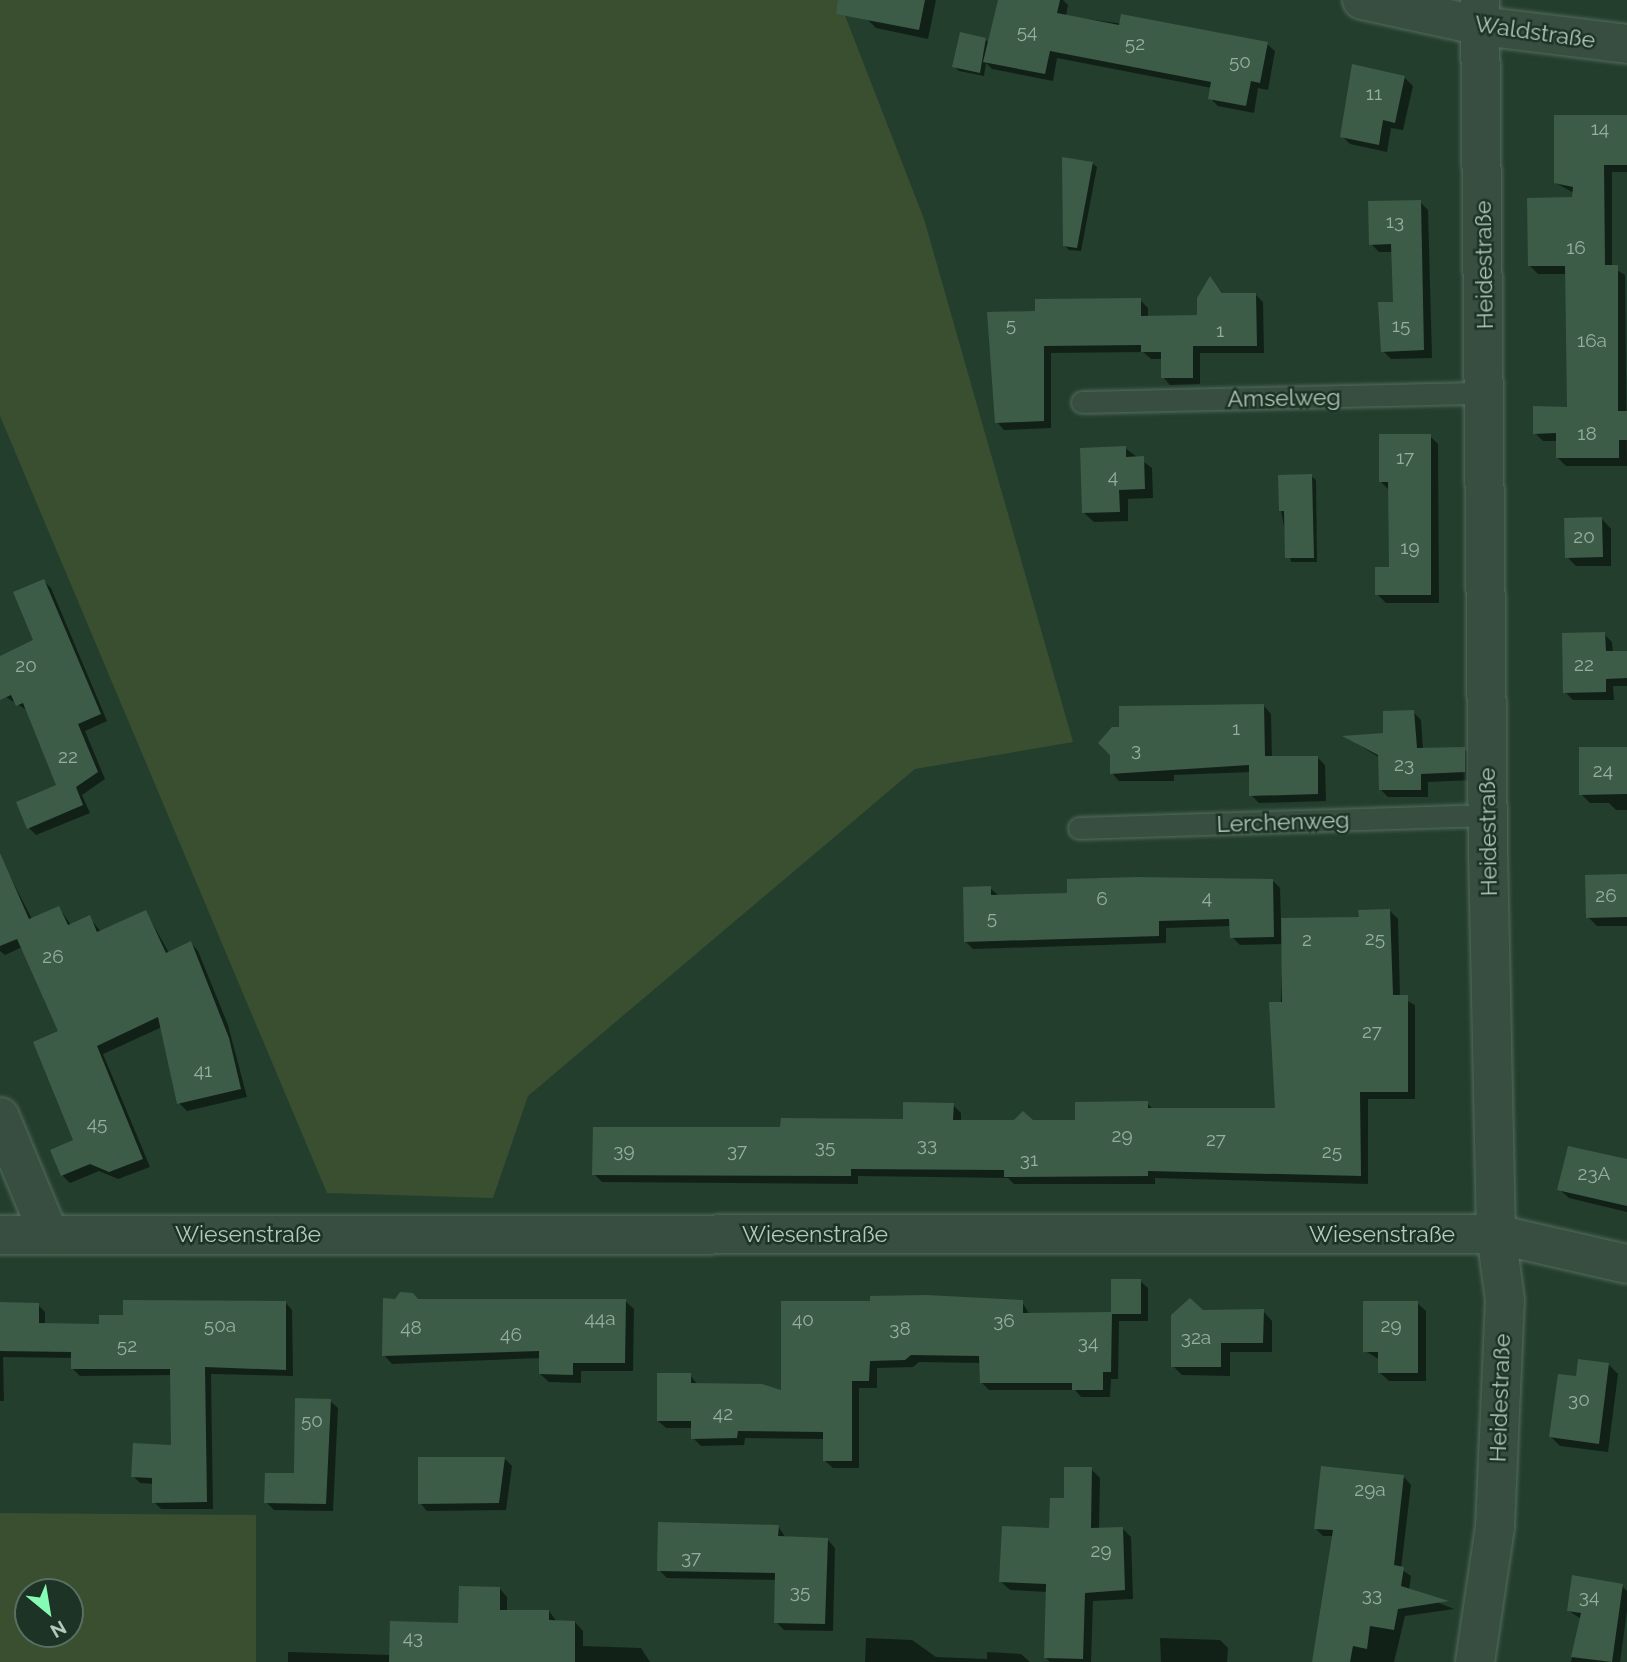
<!DOCTYPE html>
<html>
<head>
<meta charset="utf-8">
<style>
  body { margin:0 }
  #map { position:relative; width:1627px; height:1662px; overflow:hidden; background:#233e2d; font-family:Raleway,sans-serif }
  div>[style] { position:absolute }
  .green>* { inset:0; background:#3a4e30 }
  .shadow>* { inset:0; background:#0007 }
  .building>* { inset:0; background:#3c5c47 }
  .roads { filter:drop-shadow(0 0 2px #556c5e) drop-shadow(0 0 2px #556c5e) }
  .lane>* { height:21px; margin:-10.5px; padding:0 10.5px; transform-origin:10.5px; border-radius:10.5px; background:#374e40 }
  .street>* { height:38px; margin:-19px; padding:0 19px; transform-origin:19px; border-radius:19px; background:#374e40 }
  span { translate:-50% -50%; white-space:nowrap; text-align:center; line-height:1.15; -webkit-text-stroke:5px #1c3325; paint-order:stroke }
  .number-label { font-size:19px; color:#95ae9f }
  .number-label span { -webkit-text-stroke-width:0 }
  .street-label { font-size:23px; color:#b3c9bc }
  .north { position:absolute; left:14px; top:1578px; width:70px; height:70px; box-sizing:border-box; background:#1c3325; border:2px solid #586f61; border-radius:50%; rotate:150deg; font-size:19px; font-weight:700; line-height:28px; text-align:center; color:#b3c9bc }
  .north::after { content:''; display:block; margin:auto; width:24px; height:32px; background:#86fbb4; clip-path:polygon(50% 0,100% 100%,50% 72%,0 100%) }
</style>
</head>
<body>
<div id="map">
  <div class="green">
    <div style="clip-path:polygon(0 0,839px 0,924px 219px,1073px 742px,915px 769px,528px 1096px,493px 1198px,327px 1193px,0 416px)"></div>
    <div style="clip-path:polygon(evenodd,0 1513px,256px 1515px,256px 1662px,0 1662px,0 1513px,70px 1592px,70px 1634px,28px 1634px,28px 1592px,70px 1592px)"></div>
  </div>
  <div class="shadow">
    <div style="clip-path:polygon(870px 0,936px 0,928px 39px,876px 28px,867px 19px)"></div>
    <div style="clip-path:polygon(999px 0,1063px 0,1068px 5px,1066px 16px,1267px 44px,1275px 51px,1268px 90px,1258px 88px,1254px 113px,1218px 106px,1210px 98px,1212px 88px,1057px 58px,1053px 81px,992px 69px,986px 63px,984px 76px,959px 71px,954px 66px,985px 39px,989px 43px)"></div>
    <div style="clip-path:polygon(1404px 77px,1413px 86px,1403px 130px,1391px 128px,1387px 152px,1350px 144px,1342px 136px)"></div>
    <div style="clip-path:polygon(1627px 116px,1627px 172px,1612px 172px,1612px 267px,1625px 275px,1627px 466px,1566px 466px,1558px 458px,1557px 441px,1543px 441px,1535px 433px,1568px 408px,1567px 274px,1538px 274px,1530px 266px,1573px 199px,1574px 193px,1556px 183px)"></div>
    <div style="clip-path:polygon(1092px 163px,1097px 167px,1081px 251px,1069px 250px,1065px 246px)"></div>
    <div style="clip-path:polygon(1420px 202px,1428px 210px,1432px 358px,1391px 359px,1383px 351px,1395px 303px,1393px 252px,1379px 252px,1371px 244px)"></div>
    <div style="clip-path:polygon(1211px 278px,1224px 295px,1255px 294px,1263px 302px,1264px 353px,1200px 353px,1200px 384px,1170px 385px,1163px 377px,1162px 359px,1151px 359px,1143px 352px,1051px 353px,1051px 428px,1004px 430px,997px 422px,1037px 313px,1140px 300px,1148px 308px,1148px 318px,1199px 317px)"></div>
    <div style="clip-path:polygon(1430px 436px,1438px 444px,1439px 603px,1386px 603px,1377px 594px,1391px 568px,1390px 491px,1381px 482px)"></div>
    <div style="clip-path:polygon(1125px 448px,1152px 468px,1153px 498px,1128px 499px,1128px 521px,1094px 522px,1084px 513px)"></div>
    <div style="clip-path:polygon(1311px 476px,1316px 480px,1317px 562px,1291px 562px,1281px 511px)"></div>
    <div style="clip-path:polygon(1602px 519px,1611px 529px,1611px 566px,1576px 566px,1567px 557px)"></div>
    <div style="clip-path:polygon(44px 581px,51px 588px,107px 721px,85px 731px,105px 779px,82px 795px,90px 813px,36px 835px,29px 828px,58px 786px,28px 711px,6px 697px,0 682px,0 657px,35px 641px)"></div>
    <div style="clip-path:polygon(1604px 634px,1612px 642px,1613px 653px,1627px 652px,1627px 686px,1613px 686px,1614px 700px,1573px 700px,1565px 692px)"></div>
    <div style="clip-path:polygon(1264px 706px,1271px 714px,1272px 758px,1317px 757px,1325px 765px,1326px 801px,1259px 803px,1251px 795px,1251px 772px,1174px 775px,1174px 781px,1119px 781px,1112px 773px)"></div>
    <div style="clip-path:polygon(1413px 712px,1421px 720px,1423px 749px,1464px 749px,1472px 757px,1473px 780px,1428px 782px,1428px 797px,1388px 797px,1380px 789px,1380px 758px,1346px 737px,1385px 735px)"></div>
    <div style="clip-path:polygon(1627px 749px,1627px 810px,1616px 810px,1609px 803px,1590px 803px,1581px 794px)"></div>
    <div style="clip-path:polygon(3px 863px,32px 919px,59px 908px,71px 925px,89px 917px,101px 932px,146px 912px,169px 953px,191px 943px,198px 951px,228px 1025px,247px 1097px,187px 1111px,179px 1103px,162px 1027px,103px 1054px,150px 1167px,118px 1179px,99px 1171px,70px 1183px,62px 1175px,75px 1141px,60px 1031px,22px 947px,5px 955px,0 951px)"></div>
    <div style="clip-path:polygon(1627px 876px,1627px 926px,1597px 926px,1588px 917px)"></div>
    <div style="clip-path:polygon(1272px 880px,1280px 888px,1281px 920px,1361px 919px,1390px 911px,1398px 919px,1400px 997px,1415px 1005px,1415px 1099px,1368px 1099px,1368px 1184px,1155px 1178px,1155px 1184px,1014px 1184px,1008px 1178px,858px 1176px,858px 1184px,602px 1182px,594px 1174px,782px 1129px,905px 1120px,953px 1105px,961px 1113px,961px 1122px,1077px 1122px,1147px 1103px,1154px 1110px,1277px 1110px,1283px 944px,1240px 945px,1232px 937px,1231px 926px,1166px 928px,1166px 943px,973px 949px,965px 941px,990px 888px,999px 896px,1069px 895px)"></div>
    <div style="clip-path:polygon(1627px 1161px,1627px 1212px,1569px 1198px,1559px 1189px)"></div>
    <div style="clip-path:polygon(1113px 1281px,1140px 1281px,1148px 1288px,1148px 1321px,1119px 1321px,1118px 1379px,1111px 1379px,1110px 1397px,1081px 1397px,1075px 1390px,989px 1390px,981px 1382px,981px 1363px,919px 1362px,913px 1367px,877px 1368px,877px 1388px,859px 1388px,859px 1468px,833px 1468px,825px 1461px,825px 1439px,745px 1438px,744px 1445px,701px 1446px,693px 1438px,693px 1428px,666px 1428px,658px 1421px,690px 1375px,698px 1385px,783px 1392px,1022px 1302px,1030px 1315px,1113px 1314px)"></div>
    <div style="clip-path:polygon(395px 1300px,625px 1301px,634px 1309px,633px 1371px,581px 1371px,581px 1383px,549px 1382px,540px 1374px,541px 1358px,392px 1364px,384px 1355px)"></div>
    <div style="clip-path:polygon(286px 1303px,292px 1310px,293px 1376px,211px 1374px,213px 1509px,161px 1509px,154px 1502px,154px 1484px,140px 1483px,133px 1476px,173px 1447px,172px 1375px,80px 1376px,73px 1369px,73px 1358px,3px 1357px,4px 1401px,0 1401px,0 1304px,38px 1305px,45px 1312px,45px 1325px,100px 1325px)"></div>
    <div style="clip-path:polygon(1417px 1303px,1426px 1311px,1426px 1381px,1389px 1381px,1380px 1373px,1380px 1360px,1365px 1351px)"></div>
    <div style="clip-path:polygon(1263px 1311px,1272px 1321px,1272px 1352px,1230px 1352px,1230px 1376px,1182px 1375px,1173px 1366px,1202px 1312px)"></div>
    <div style="clip-path:polygon(1608px 1364px,1618px 1374px,1608px 1452px,1560px 1446px,1551px 1437px)"></div>
    <div style="clip-path:polygon(330px 1401px,338px 1408px,333px 1511px,274px 1510px,266px 1502px,295px 1475px)"></div>
    <div style="clip-path:polygon(504px 1458px,512px 1466px,506px 1510px,427px 1511px,420px 1503px)"></div>
    <div style="clip-path:polygon(1091px 1469px,1100px 1478px,1099px 1529px,1123px 1529px,1131px 1537px,1133px 1599px,1093px 1601px,1091px 1662px,1050px 1662px,1045px 1657px,1047px 1592px,1010px 1590px,1001px 1582px,1050px 1529px)"></div>
    <div style="clip-path:polygon(1404px 1477px,1411px 1485px,1401px 1569px,1411px 1576px,1409px 1591px,1454px 1609px,1405px 1616px,1394px 1662px,1313px 1662px,1334px 1536px,1323px 1536px,1315px 1528px)"></div>
    <div style="clip-path:polygon(778px 1526px,786px 1538px,827px 1539px,835px 1548px,833px 1631px,784px 1630px,776px 1622px,777px 1580px,667px 1578px,659px 1570px)"></div>
    <div style="clip-path:polygon(1622px 1586px,1627px 1591px,1627px 1611px,1620px 1662px,1571px 1662px,1581px 1619px,1569px 1611px)"></div>
    <div style="clip-path:polygon(499px 1588px,507px 1597px,507px 1612px,549px 1611px,557px 1622px,575px 1622px,583px 1631px,583px 1646px,641px 1648px,650px 1662px,288px 1662px,288px 1652px,391px 1655px,460px 1624px)"></div>
    <div style="clip-path:polygon(866px 1638px,912px 1640px,936px 1657px,987px 1659px,987px 1652px,1021px 1654px,1030px 1662px,865px 1662px)"></div>
    <div style="clip-path:polygon(1160px 1638px,1220px 1640px,1228px 1648px,1227px 1662px,1161px 1662px)"></div>
  </div>
  <div class="building">
    <div style="clip-path:polygon(838px 0,925px 0,919px 30px,836px 14px)"></div>
    <div style="clip-path:polygon(998px 0,1060px 0,1057px 13px,1119px 25px,1121px 14px,1268px 42px,1260px 83px,1251px 81px,1246px 106px,1208px 99px,1211px 82px,1050px 51px,1045px 74px,983px 62px)"></div>
    <div style="clip-path:polygon(960px 32px,986px 38px,980px 73px,952px 67px)"></div>
    <div style="clip-path:polygon(1352px 64px,1405px 76px,1395px 123px,1383px 120px,1379px 145px,1340px 137px)"></div>
    <div style="clip-path:polygon(1554px 115px,1627px 115px,1627px 165px,1604px 165px,1605px 265px,1618px 265px,1618px 411px,1627px 411px,1627px 440px,1619px 440px,1619px 458px,1556px 458px,1556px 433px,1533px 434px,1533px 406px,1567px 407px,1565px 266px,1528px 266px,1527px 198px,1572px 197px,1573px 187px,1554px 183px)"></div>
    <div style="clip-path:polygon(1062px 157px,1093px 162px,1077px 248px,1063px 246px)"></div>
    <div style="clip-path:polygon(1421px 200px,1424px 350px,1381px 352px,1378px 302px,1393px 302px,1391px 244px,1369px 245px,1368px 201px)"></div>
    <div style="clip-path:polygon(1210px 276px,1222px 293px,1256px 293px,1257px 346px,1193px 346px,1193px 378px,1161px 378px,1161px 352px,1141px 352px,1141px 345px,1044px 346px,1044px 421px,995px 423px,987px 312px,1035px 311px,1035px 299px,1141px 298px,1141px 316px,1197px 315px,1197px 298px)"></div>
    <div style="clip-path:polygon(1379px 434px,1431px 434px,1431px 595px,1375px 595px,1375px 567px,1389px 567px,1388px 482px,1379px 482px)"></div>
    <div style="clip-path:polygon(1126px 446px,1126px 457px,1144px 456px,1145px 489px,1119px 490px,1120px 512px,1082px 513px,1080px 448px)"></div>
    <div style="clip-path:polygon(1312px 474px,1314px 558px,1285px 558px,1284px 511px,1279px 511px,1278px 475px)"></div>
    <div style="clip-path:polygon(1602px 517px,1603px 557px,1565px 558px,1564px 518px)"></div>
    <div style="clip-path:polygon(44px 579px,101px 714px,78px 724px,98px 772px,76px 787px,83px 805px,27px 829px,16px 802px,56px 785px,23px 703px,16px 706px,11px 695px,0 700px,0 656px,33px 640px,13px 592px)"></div>
    <div style="clip-path:polygon(1605px 632px,1606px 651px,1627px 651px,1627px 678px,1606px 679px,1606px 692px,1563px 693px,1562px 633px)"></div>
    <div style="clip-path:polygon(1264px 704px,1265px 756px,1318px 756px,1318px 794px,1249px 796px,1249px 765px,1110px 774px,1110px 755px,1098px 743px,1112px 727px,1119px 727px,1119px 706px)"></div>
    <div style="clip-path:polygon(1414px 710px,1417px 748px,1465px 747px,1465px 772px,1421px 774px,1421px 790px,1379px 790px,1378px 755px,1342px 736px,1383px 733px,1383px 711px)"></div>
    <div style="clip-path:polygon(1579px 747px,1627px 747px,1627px 794px,1579px 795px)"></div>
    <div style="clip-path:polygon(0 853px,29px 919px,59px 906px,68px 925px,90px 915px,97px 932px,146px 910px,166px 953px,191px 941px,229px 1038px,241px 1089px,177px 1104px,158px 1017px,97px 1046px,143px 1159px,109px 1172px,90px 1164px,61px 1176px,50px 1150px,73px 1140px,33px 1042px,58px 1031px,17px 939px,0 946px)"></div>
    <div style="clip-path:polygon(1627px 874px,1627px 917px,1586px 918px,1585px 875px)"></div>
    <div style="clip-path:polygon(1137px 877px,1273px 879px,1274px 937px,1230px 938px,1229px 919px,1159px 921px,1159px 936px,964px 942px,963px 887px,991px 886px,991px 895px,1067px 893px,1067px 879px)"></div>
    <div style="clip-path:polygon(1390px 909px,1393px 995px,1408px 995px,1408px 1092px,1360px 1092px,1361px 1176px,1148px 1171px,1148px 1176px,1004px 1177px,1004px 1170px,851px 1169px,851px 1176px,592px 1175px,593px 1127px,780px 1127px,781px 1118px,903px 1119px,903px 1102px,954px 1103px,953px 1120px,1014px 1120px,1023px 1111px,1033px 1120px,1075px 1120px,1075px 1102px,1148px 1101px,1148px 1108px,1275px 1108px,1269px 1002px,1282px 1002px,1281px 918px,1359px 917px,1358px 910px)"></div>
    <div style="clip-path:polygon(1568px 1146px,1627px 1159px,1627px 1206px,1557px 1190px)"></div>
    <div style="clip-path:polygon(1111px 1279px,1141px 1279px,1141px 1314px,1112px 1314px,1111px 1372px,1103px 1372px,1103px 1390px,1072px 1390px,1072px 1383px,980px 1383px,979px 1356px,911px 1355px,905px 1360px,870px 1361px,869px 1381px,852px 1381px,852px 1461px,823px 1461px,823px 1432px,738px 1431px,737px 1438px,691px 1439px,691px 1421px,657px 1421px,657px 1373px,691px 1373px,691px 1383px,762px 1384px,781px 1390px,781px 1301px,870px 1301px,870px 1296px,926px 1295px,1023px 1300px,1023px 1313px,1111px 1312px)"></div>
    <div style="clip-path:polygon(400px 1292px,413px 1293px,418px 1299px,626px 1299px,625px 1363px,573px 1363px,573px 1375px,539px 1374px,539px 1351px,382px 1356px,383px 1298px,395px 1299px)"></div>
    <div style="clip-path:polygon(1190px 1298px,1203px 1310px,1264px 1309px,1263px 1343px,1221px 1343px,1221px 1367px,1171px 1367px,1171px 1315px)"></div>
    <div style="clip-path:polygon(123px 1300px,286px 1301px,286px 1370px,205px 1367px,207px 1502px,152px 1503px,152px 1478px,131px 1477px,133px 1443px,171px 1445px,170px 1369px,71px 1369px,71px 1352px,0 1351px,0 1302px,39px 1303px,39px 1323px,99px 1324px,99px 1315px,123px 1315px)"></div>
    <div style="clip-path:polygon(1363px 1301px,1418px 1301px,1418px 1373px,1378px 1373px,1378px 1352px,1363px 1352px)"></div>
    <div style="clip-path:polygon(1578px 1359px,1609px 1363px,1599px 1444px,1549px 1437px,1558px 1374px,1576px 1376px)"></div>
    <div style="clip-path:polygon(295px 1398px,331px 1399px,326px 1504px,264px 1503px,265px 1473px,294px 1473px)"></div>
    <div style="clip-path:polygon(418px 1457px,505px 1457px,499px 1503px,418px 1504px)"></div>
    <div style="clip-path:polygon(1321px 1466px,1404px 1475px,1394px 1565px,1404px 1567px,1401px 1586px,1449px 1601px,1398px 1609px,1394px 1630px,1370px 1626px,1367px 1649px,1353px 1646px,1350px 1662px,1312px 1662px,1333px 1530px,1314px 1529px)"></div>
    <div style="clip-path:polygon(1064px 1467px,1092px 1467px,1091px 1528px,1123px 1527px,1125px 1590px,1085px 1593px,1083px 1659px,1044px 1658px,1046px 1584px,999px 1582px,1002px 1526px,1049px 1528px,1050px 1498px,1064px 1498px)"></div>
    <div style="clip-path:polygon(658px 1522px,779px 1525px,778px 1536px,828px 1538px,825px 1624px,774px 1623px,775px 1573px,657px 1571px)"></div>
    <div style="clip-path:polygon(1572px 1575px,1623px 1584px,1612px 1662px,1571px 1657px,1581px 1613px,1567px 1611px)"></div>
    <div style="clip-path:polygon(459px 1586px,500px 1587px,500px 1610px,549px 1610px,549px 1620px,575px 1621px,575px 1662px,389px 1662px,390px 1621px,458px 1623px)"></div>
  </div>
  <div class="roads">
    <div class="lane">
      <div style="left:1082px;top:402px;width:403px;rotate:-1.3deg"></div>
      <div style="left:1079px;top:828px;width:408px;rotate:-1.8deg"></div>
    </div>
    <div class="street">
      <div style="left:1362px;top:0;width:122px;rotate:12.3deg"></div>
      <div style="left:1481px;top:26px;width:147px;rotate:7deg"></div>
      <div style="left:0;top:1117px;width:128px;rotate:67.4deg"></div>
      <div style="left:0;top:1235px;width:1496px;rotate:-0.04deg"></div>
      <div style="left:1496px;top:1234px;width:134px;rotate:12.9deg"></div>
      <div style="left:1475px;top:1662px;width:136px;rotate:-81.6deg"></div>
      <div style="left:1495px;top:1527px;width:227px;rotate:-87.5deg"></div>
      <div style="left:1505px;top:1300px;width:67px;rotate:-97.8deg"></div>
      <div style="left:1496px;top:1234px;width:378px;rotate:-91.2deg"></div>
      <div style="left:1488px;top:856px;width:856px;rotate:-90.54deg"></div>
    </div>
  </div>
  <div class="number-label">
    <span style="left:1027px;top:32px">54</span>
    <span style="left:1135px;top:44px">52</span>
    <span style="left:1240px;top:62px">50</span>
    <span style="left:1374px;top:94px">11</span>
    <span style="left:1600px;top:129px">14</span>
    <span style="left:1395px;top:222px">13</span>
    <span style="left:1576px;top:248px">16</span>
    <span style="left:1011px;top:325px">5</span>
    <span style="left:1401px;top:326px">15</span>
    <span style="left:1220px;top:331px">1</span>
    <span style="left:1592px;top:341px">16a</span>
    <span style="left:1587px;top:434px">18</span>
    <span style="left:1405px;top:458px">17</span>
    <span style="left:1113px;top:477px">4</span>
    <span style="left:1584px;top:537px">20</span>
    <span style="left:1410px;top:548px">19</span>
    <span style="left:1584px;top:665px">22</span>
    <span style="left:26px;top:666px">20</span>
    <span style="left:1236px;top:729px">1</span>
    <span style="left:1136px;top:750px">3</span>
    <span style="left:68px;top:757px">22</span>
    <span style="left:1404px;top:765px">23</span>
    <span style="left:1603px;top:771px">24</span>
    <span style="left:1606px;top:896px">26</span>
    <span style="left:1207px;top:898px">4</span>
    <span style="left:1102px;top:899px">6</span>
    <span style="left:992px;top:918px">5</span>
    <span style="left:1375px;top:939px">25</span>
    <span style="left:1307px;top:940px">2</span>
    <span style="left:53px;top:957px">26</span>
    <span style="left:1372px;top:1032px">27</span>
    <span style="left:203px;top:1071px">41</span>
    <span style="left:97px;top:1124px">45</span>
    <span style="left:1122px;top:1136px">29</span>
    <span style="left:1216px;top:1140px">27</span>
    <span style="left:927px;top:1145px">33</span>
    <span style="left:825px;top:1147px">35</span>
    <span style="left:624px;top:1151px">39</span>
    <span style="left:737px;top:1151px">37</span>
    <span style="left:1332px;top:1152px">25</span>
    <span style="left:1029px;top:1160px">31</span>
    <span style="left:1594px;top:1174px">23A</span>
    <span style="left:600px;top:1319px">44a</span>
    <span style="left:803px;top:1320px">40</span>
    <span style="left:1004px;top:1321px">36</span>
    <span style="left:220px;top:1326px">50a</span>
    <span style="left:1391px;top:1326px">29</span>
    <span style="left:411px;top:1328px">48</span>
    <span style="left:900px;top:1329px">38</span>
    <span style="left:511px;top:1335px">46</span>
    <span style="left:1196px;top:1338px">32a</span>
    <span style="left:1088px;top:1343px">34</span>
    <span style="left:127px;top:1346px">52</span>
    <span style="left:1579px;top:1400px">30</span>
    <span style="left:723px;top:1414px">42</span>
    <span style="left:312px;top:1421px">50</span>
    <span style="left:1370px;top:1490px">29a</span>
    <span style="left:1101px;top:1551px">29</span>
    <span style="left:691px;top:1558px">37</span>
    <span style="left:800px;top:1592px">35</span>
    <span style="left:1372px;top:1595px">33</span>
    <span style="left:1589px;top:1597px">34</span>
    <span style="left:413px;top:1638px">43</span>
  </div>
  <div class="street-label">
    <span style="left:1535px;top:32px;rotate:8deg">Waldstraße</span>
    <span style="left:1484px;top:265px;rotate:-91deg">Heidestraße</span>
    <span style="left:1284px;top:398px;rotate:-1deg">Amselweg</span>
    <span style="left:1283px;top:822px;rotate:-2deg">Lerchenweg</span>
    <span style="left:1488px;top:832px;rotate:-91deg">Heidestraße</span>
    <span style="left:248px;top:1234px">Wiesenstraße</span>
    <span style="left:815px;top:1234px">Wiesenstraße</span>
    <span style="left:1382px;top:1234px">Wiesenstraße</span>
    <span style="left:1500px;top:1398px;rotate:-88deg">Heidestraße</span>
  </div>
  <div class="north">N</div>
</div>
</body>
</html>
